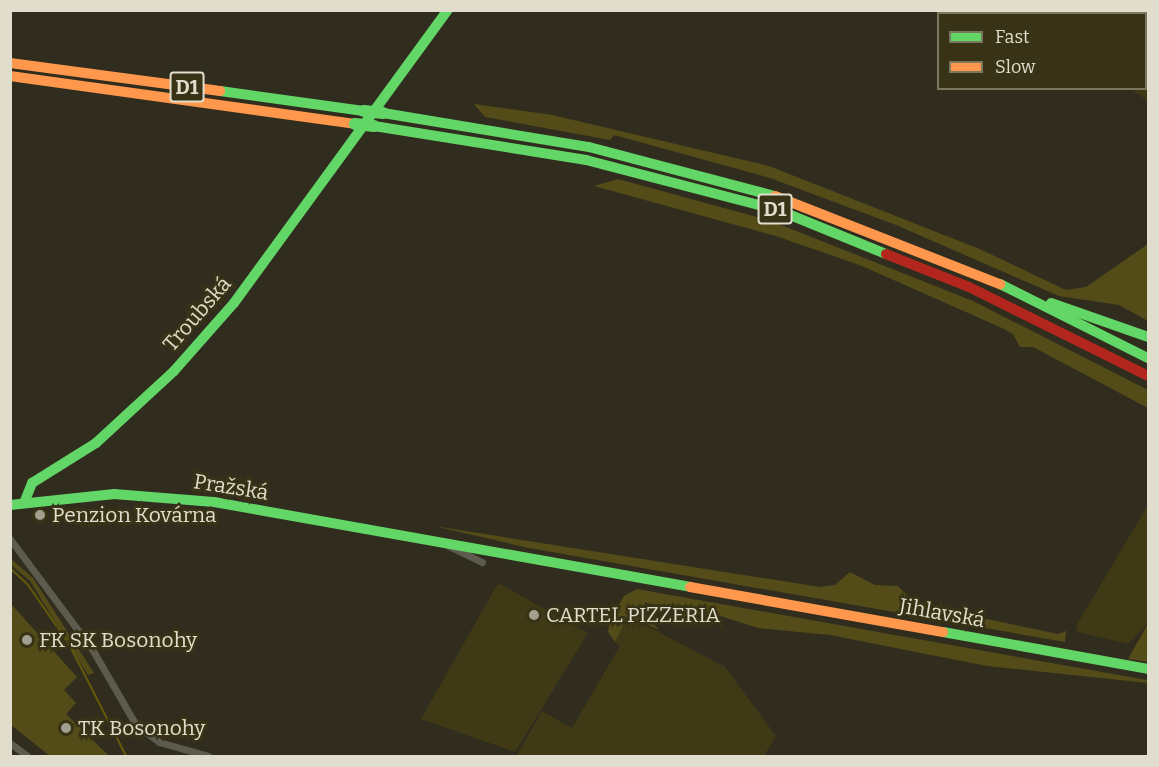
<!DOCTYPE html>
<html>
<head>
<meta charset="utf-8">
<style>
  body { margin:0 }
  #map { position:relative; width:1159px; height:767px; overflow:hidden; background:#302d1e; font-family:Bitter,serif }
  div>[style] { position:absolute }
  .built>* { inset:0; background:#3f3916 }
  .green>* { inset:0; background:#544c18 }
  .stream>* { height:2px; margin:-1px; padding:0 1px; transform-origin:1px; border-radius:1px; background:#645909 }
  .street>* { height:7px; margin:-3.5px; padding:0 3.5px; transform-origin:3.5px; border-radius:3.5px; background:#5d5b4e }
  .fast>* { height:10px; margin:-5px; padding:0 5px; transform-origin:5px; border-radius:5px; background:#63d668 }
  .slow>* { height:10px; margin:-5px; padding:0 5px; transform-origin:5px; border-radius:5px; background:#ff974d }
  .jam>* { height:10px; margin:-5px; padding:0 5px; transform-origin:5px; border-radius:5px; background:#b3261e }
  .fast-bridge>* { height:12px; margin:-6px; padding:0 6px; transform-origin:6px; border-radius:6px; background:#63d668 }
  .dots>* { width:16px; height:16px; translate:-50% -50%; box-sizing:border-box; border:3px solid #383316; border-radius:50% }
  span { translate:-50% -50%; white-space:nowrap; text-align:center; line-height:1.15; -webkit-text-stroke:5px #383316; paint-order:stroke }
  .shield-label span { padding:2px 4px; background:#383316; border:2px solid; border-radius:4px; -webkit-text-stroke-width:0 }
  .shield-label { font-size:20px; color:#e0ddcc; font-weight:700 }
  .street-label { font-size:21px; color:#e0ddcc }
  .poi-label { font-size:21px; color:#e0ddcc }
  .left { translate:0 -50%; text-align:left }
  .frame { position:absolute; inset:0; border:12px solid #e0ddcc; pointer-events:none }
  .legend { position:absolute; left:937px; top:12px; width:210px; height:78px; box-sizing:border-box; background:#383316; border:2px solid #7b775f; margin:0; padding:8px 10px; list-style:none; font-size:18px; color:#e0ddcc }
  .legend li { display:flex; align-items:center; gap:12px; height:30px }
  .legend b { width:30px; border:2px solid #7b775f }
</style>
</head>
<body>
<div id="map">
  <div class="built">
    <div style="clip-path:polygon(1124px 11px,1148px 11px,1148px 101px,1131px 89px,1146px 88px,1146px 14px,1122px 13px)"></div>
    <div style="clip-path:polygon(1148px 505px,1148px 623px,1128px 644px,1078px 632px,1076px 626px)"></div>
    <div style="clip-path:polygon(498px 583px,588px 633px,515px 752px,421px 719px)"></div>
    <div style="clip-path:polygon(628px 616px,725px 667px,776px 736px,764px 756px,517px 755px,542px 711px,572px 728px,620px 646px,615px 642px)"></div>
  </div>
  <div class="green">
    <div style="clip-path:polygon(474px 104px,552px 115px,769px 166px,982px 250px,1066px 290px,1086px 287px,1148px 244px,1148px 321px,1119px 305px,1059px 296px,896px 225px,770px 178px,614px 135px,610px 140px,485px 117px)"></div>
    <div style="clip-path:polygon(618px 179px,771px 221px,973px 301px,1148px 390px,1148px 408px,1033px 347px,1020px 347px,1013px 334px,1002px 328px,862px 266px,776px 236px,594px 186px)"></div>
    <div style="clip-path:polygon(434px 526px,820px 587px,835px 585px,850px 572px,875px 585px,898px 586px,912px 600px,934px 608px,1058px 634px,1066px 631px,1065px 642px,529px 548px)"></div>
    <div style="clip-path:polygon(10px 558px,33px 578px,94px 673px,88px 675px,30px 581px,11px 565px)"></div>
    <div style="clip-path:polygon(637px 589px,1147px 680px,1148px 683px,987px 666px,830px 635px,758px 628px,717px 615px,701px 613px,687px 620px,667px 606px,646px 603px,640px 608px,659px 630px,628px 616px,615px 642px,608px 632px,610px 620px,624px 596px)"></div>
    <div style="clip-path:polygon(11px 604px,77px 677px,64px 690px,76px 703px,66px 714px,109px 756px,50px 756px,11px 725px)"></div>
    <div style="clip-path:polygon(1148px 623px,1148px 662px,1128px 659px,1145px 629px)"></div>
  </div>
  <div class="stream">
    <div style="left:10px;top:568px;width:25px;rotate:43deg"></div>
    <div style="left:28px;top:585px;width:72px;rotate:55.2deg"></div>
    <div style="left:69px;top:644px;width:126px;rotate:63deg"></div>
  </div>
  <div class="street">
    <div style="left:10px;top:539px;width:137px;rotate:53.3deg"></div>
    <div style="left:92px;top:649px;width:88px;rotate:59.9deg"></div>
    <div style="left:136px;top:725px;width:29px;rotate:36deg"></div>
    <div style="left:159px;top:742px;width:51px;rotate:15.9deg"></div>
    <div style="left:447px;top:545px;width:39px;rotate:26deg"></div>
    <div style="left:10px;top:743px;width:21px;rotate:37deg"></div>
  </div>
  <div class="fast">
    <div style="left:220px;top:91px;width:145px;rotate:7.9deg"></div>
    <div style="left:383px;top:113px;width:209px;rotate:9.4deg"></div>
    <div style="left:589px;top:147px;width:192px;rotate:14.8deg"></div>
    <div style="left:374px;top:126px;width:215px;rotate:9.1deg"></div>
    <div style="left:586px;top:160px;width:198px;rotate:14.6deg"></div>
    <div style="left:778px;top:210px;width:117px;rotate:22.2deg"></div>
    <div style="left:1000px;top:284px;width:165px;rotate:26.6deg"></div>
    <div style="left:1051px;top:303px;width:103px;rotate:19.3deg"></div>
    <div style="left:24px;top:503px;width:22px;rotate:-68deg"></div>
    <div style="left:32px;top:483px;width:75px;rotate:-32deg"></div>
    <div style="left:96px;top:443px;width:106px;rotate:-42.7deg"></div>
    <div style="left:174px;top:371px;width:91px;rotate:-48.6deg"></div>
    <div style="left:234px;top:303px;width:363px;rotate:-53.9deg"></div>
    <div style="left:10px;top:505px;width:105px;rotate:-6deg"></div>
    <div style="left:114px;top:494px;width:100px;rotate:4.6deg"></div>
    <div style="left:214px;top:502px;width:484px;rotate:10.1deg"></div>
    <div style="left:943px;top:632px;width:208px;rotate:10.2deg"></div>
  </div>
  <div class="slow">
    <div style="left:10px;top:63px;width:212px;rotate:7.6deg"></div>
    <div style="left:10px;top:76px;width:348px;rotate:7.9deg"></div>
    <div style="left:775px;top:196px;width:242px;rotate:21.4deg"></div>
    <div style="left:690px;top:587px;width:257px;rotate:10.1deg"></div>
  </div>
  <div class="jam">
    <div style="left:886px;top:254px;width:89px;rotate:21.7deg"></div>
    <div style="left:969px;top:287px;width:200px;rotate:26.4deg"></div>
  </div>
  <div class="fast-bridge">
    <div style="left:364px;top:111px;width:19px;rotate:6deg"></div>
    <div style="left:355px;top:124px;width:19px;rotate:6deg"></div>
  </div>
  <div class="dots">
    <div style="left:40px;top:515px;background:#a29f8f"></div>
    <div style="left:534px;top:615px;background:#a29f8f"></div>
    <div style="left:27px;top:640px;background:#a29f8f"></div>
    <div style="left:66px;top:728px;background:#a29f8f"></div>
  </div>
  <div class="shield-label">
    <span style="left:187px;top:87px">D1</span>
    <span style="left:775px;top:209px">D1</span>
  </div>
  <div class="street-label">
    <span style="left:197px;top:314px;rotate:-49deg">Troubská</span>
    <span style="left:231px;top:487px;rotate:9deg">Pražská</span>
    <span style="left:942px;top:613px;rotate:10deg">Jihlavská</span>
  </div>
  <div class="poi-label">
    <span class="left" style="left:52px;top:515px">Penzion Kovárna</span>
    <span class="left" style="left:546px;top:615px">CARTEL PIZZERIA</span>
    <span class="left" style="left:39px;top:640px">FK SK Bosonohy</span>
    <span class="left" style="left:78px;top:728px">TK Bosonohy</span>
  </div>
  <div class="frame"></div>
  <ul class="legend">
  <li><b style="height:8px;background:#63d668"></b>Fast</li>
  <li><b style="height:8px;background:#ff974d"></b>Slow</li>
  </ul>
</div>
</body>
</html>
